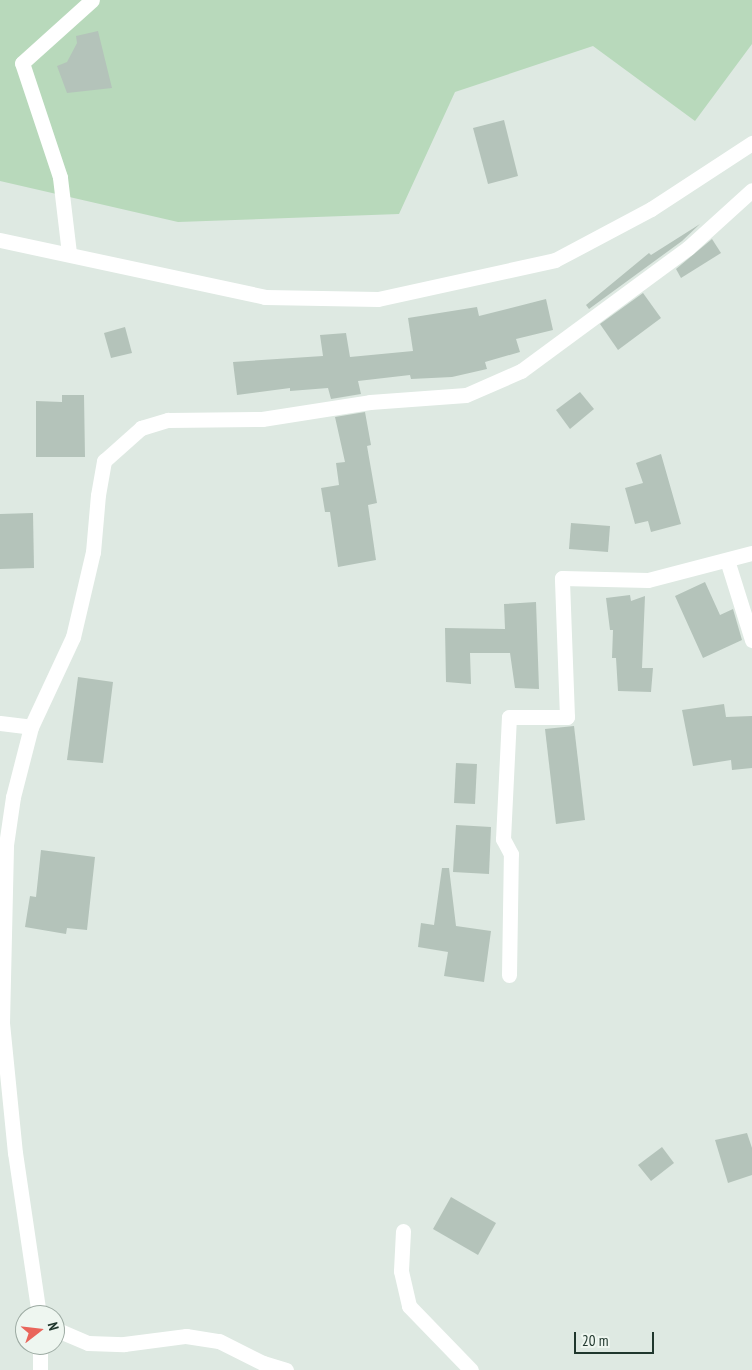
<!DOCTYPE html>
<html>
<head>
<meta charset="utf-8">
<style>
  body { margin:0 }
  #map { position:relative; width:752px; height:1370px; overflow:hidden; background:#dee9e2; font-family:"PT Sans Narrow",sans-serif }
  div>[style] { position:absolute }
  .green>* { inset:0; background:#b8d9bb }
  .building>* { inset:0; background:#b4c3ba }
  .minor>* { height:15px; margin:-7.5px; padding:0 7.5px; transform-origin:7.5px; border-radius:7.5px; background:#fff }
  span { translate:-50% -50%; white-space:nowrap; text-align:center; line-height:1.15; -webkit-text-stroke:4px #eef6f0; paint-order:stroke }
  .north { position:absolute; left:15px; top:1305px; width:50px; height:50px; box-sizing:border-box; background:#eef6f0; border:1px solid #9caaa2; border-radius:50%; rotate:74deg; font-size:14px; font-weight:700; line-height:20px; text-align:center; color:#20372d }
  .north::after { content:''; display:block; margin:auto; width:18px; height:22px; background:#e9655b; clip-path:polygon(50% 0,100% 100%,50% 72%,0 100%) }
  .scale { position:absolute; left:574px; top:1332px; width:80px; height:22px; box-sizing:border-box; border:2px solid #20372d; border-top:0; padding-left:6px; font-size:15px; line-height:18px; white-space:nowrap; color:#20372d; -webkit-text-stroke:4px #eef6f0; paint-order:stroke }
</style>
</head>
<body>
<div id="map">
  <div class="green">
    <div style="clip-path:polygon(0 0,752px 0,752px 44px,695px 121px,593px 46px,455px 92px,399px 214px,178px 222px,0 181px)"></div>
  </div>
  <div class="building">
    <div style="clip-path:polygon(98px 31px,112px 88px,67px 93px,57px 66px,67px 62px,77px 43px,76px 36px)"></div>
    <div style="clip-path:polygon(504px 120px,518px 176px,488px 184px,473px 128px)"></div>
    <div style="clip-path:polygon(700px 224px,682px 241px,589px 309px,586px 305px,649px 253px,651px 255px)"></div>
    <div style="clip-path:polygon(712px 239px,721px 253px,681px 278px,676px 269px)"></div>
    <div style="clip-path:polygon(643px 293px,661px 318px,618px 350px,600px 324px)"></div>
    <div style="clip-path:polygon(546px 299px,553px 330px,516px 339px,520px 352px,485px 362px,487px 369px,452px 377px,411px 379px,410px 375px,358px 381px,361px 394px,331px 399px,328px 388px,290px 391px,290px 388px,237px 395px,233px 362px,323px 356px,320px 335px,346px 333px,350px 357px,413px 351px,408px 318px,477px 307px,479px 316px)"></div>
    <div style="clip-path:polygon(125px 327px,132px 353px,111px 358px,104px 333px)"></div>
    <div style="clip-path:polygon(580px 392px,594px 409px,570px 429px,556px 410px)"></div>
    <div style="clip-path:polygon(62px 395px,84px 395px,85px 457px,36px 457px,36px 401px,62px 402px)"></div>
    <div style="clip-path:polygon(365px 412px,371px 445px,367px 446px,377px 503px,368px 505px,376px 560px,338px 567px,330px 512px,325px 512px,321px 488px,339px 485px,336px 463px,345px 462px,335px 417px)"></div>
    <div style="clip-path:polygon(661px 454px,681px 524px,651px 532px,648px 521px,635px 524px,625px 488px,643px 483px,636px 463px)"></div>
    <div style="clip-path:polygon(33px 513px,34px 568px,0 569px,0 514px)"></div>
    <div style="clip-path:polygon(571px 523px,610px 526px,608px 552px,569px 549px)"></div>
    <div style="clip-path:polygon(705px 582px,720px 615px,733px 609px,742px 640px,703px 658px,675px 596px)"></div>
    <div style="clip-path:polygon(630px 595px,631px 601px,645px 596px,642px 668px,653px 668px,651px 692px,618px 691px,616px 658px,612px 658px,613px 630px,610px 630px,606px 598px)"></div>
    <div style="clip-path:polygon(536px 602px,539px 689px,515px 688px,510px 653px,470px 653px,471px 684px,446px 682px,445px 628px,505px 629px,504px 604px)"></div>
    <div style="clip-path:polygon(78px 677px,113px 682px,103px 763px,67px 760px)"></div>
    <div style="clip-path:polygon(724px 704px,726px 717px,752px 716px,752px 768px,732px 770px,731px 760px,693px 766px,682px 710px)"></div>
    <div style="clip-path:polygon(574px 726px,585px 820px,556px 824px,545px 729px)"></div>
    <div style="clip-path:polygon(456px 763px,477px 764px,475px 804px,454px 803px)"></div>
    <div style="clip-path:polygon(456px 825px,491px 827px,489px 874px,453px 872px)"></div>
    <div style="clip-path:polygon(41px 850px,95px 857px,87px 930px,67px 928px,66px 934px,25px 927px,30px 896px,36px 897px)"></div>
    <div style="clip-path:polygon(442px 868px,449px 868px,456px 926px,491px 931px,484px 982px,444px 976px,448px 952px,418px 947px,421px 923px,434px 925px)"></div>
    <div style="clip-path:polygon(747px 1133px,752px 1148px,752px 1175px,728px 1183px,715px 1140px)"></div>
    <div style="clip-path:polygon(662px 1147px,674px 1163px,651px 1181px,638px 1165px)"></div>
    <div style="clip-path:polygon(451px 1197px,496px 1223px,478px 1255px,433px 1229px)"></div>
  </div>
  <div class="minor">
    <div style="left:0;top:240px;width:271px;rotate:12.1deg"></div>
    <div style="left:265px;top:297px;width:113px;rotate:1deg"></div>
    <div style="left:378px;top:299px;width:181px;rotate:-12.4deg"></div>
    <div style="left:555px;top:260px;width:109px;rotate:-28deg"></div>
    <div style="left:651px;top:209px;width:121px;rotate:-33.2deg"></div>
    <div style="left:69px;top:253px;width:77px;rotate:-96.8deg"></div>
    <div style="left:60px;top:177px;width:120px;rotate:-108.4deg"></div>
    <div style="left:22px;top:63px;width:94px;rotate:-42deg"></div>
    <div style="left:727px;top:560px;width:84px;rotate:72.6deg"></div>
    <div style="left:0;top:723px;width:31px;rotate:7deg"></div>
    <div style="left:509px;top:975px;width:121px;rotate:-89.1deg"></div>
    <div style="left:511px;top:854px;width:17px;rotate:-118deg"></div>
    <div style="left:503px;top:839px;width:122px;rotate:-87.2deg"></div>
    <div style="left:509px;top:717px;width:58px"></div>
    <div style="left:567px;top:717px;width:139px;rotate:-92.1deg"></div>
    <div style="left:562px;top:578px;width:86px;rotate:1.3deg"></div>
    <div style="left:648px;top:580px;width:107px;rotate:-14.6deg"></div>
    <div style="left:403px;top:1231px;width:40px;rotate:92.9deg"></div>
    <div style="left:401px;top:1271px;width:36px;rotate:77deg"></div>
    <div style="left:409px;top:1306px;width:89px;rotate:45.9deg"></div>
    <div style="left:39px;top:1315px;width:164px;rotate:-98.4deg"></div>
    <div style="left:15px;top:1153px;width:131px;rotate:-95.7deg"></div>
    <div style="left:2px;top:1023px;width:178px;rotate:-88.7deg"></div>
    <div style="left:6px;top:845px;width:49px;rotate:-81.7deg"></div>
    <div style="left:13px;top:797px;width:72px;rotate:-75.6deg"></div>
    <div style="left:31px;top:727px;width:99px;rotate:-65deg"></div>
    <div style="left:73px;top:637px;width:87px;rotate:-76.8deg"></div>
    <div style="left:93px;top:552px;width:57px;rotate:-85deg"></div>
    <div style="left:98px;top:495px;width:35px;rotate:-80deg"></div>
    <div style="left:104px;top:461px;width:50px;rotate:-41.7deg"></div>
    <div style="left:141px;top:428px;width:28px;rotate:-17deg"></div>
    <div style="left:168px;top:420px;width:94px;rotate:-0.6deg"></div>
    <div style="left:262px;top:419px;width:109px;rotate:-8.9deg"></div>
    <div style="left:370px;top:402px;width:96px;rotate:-4.2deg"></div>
    <div style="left:466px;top:395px;width:60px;rotate:-23.6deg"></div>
    <div style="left:521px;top:371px;width:207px;rotate:-36.4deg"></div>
    <div style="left:688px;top:248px;width:86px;rotate:-42.2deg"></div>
    <div style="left:55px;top:1329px;width:36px;rotate:23deg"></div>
    <div style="left:88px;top:1343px;width:36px;rotate:2deg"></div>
    <div style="left:124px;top:1344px;width:63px;rotate:-7.4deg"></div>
    <div style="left:186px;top:1336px;width:33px;rotate:9deg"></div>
    <div style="left:219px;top:1341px;width:49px;rotate:26.6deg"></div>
    <div style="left:263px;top:1363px;width:24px;rotate:17deg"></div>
    <div style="left:40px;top:1345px;width:25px;rotate:90deg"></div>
  </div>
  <div class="north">N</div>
  <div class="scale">20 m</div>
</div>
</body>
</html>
